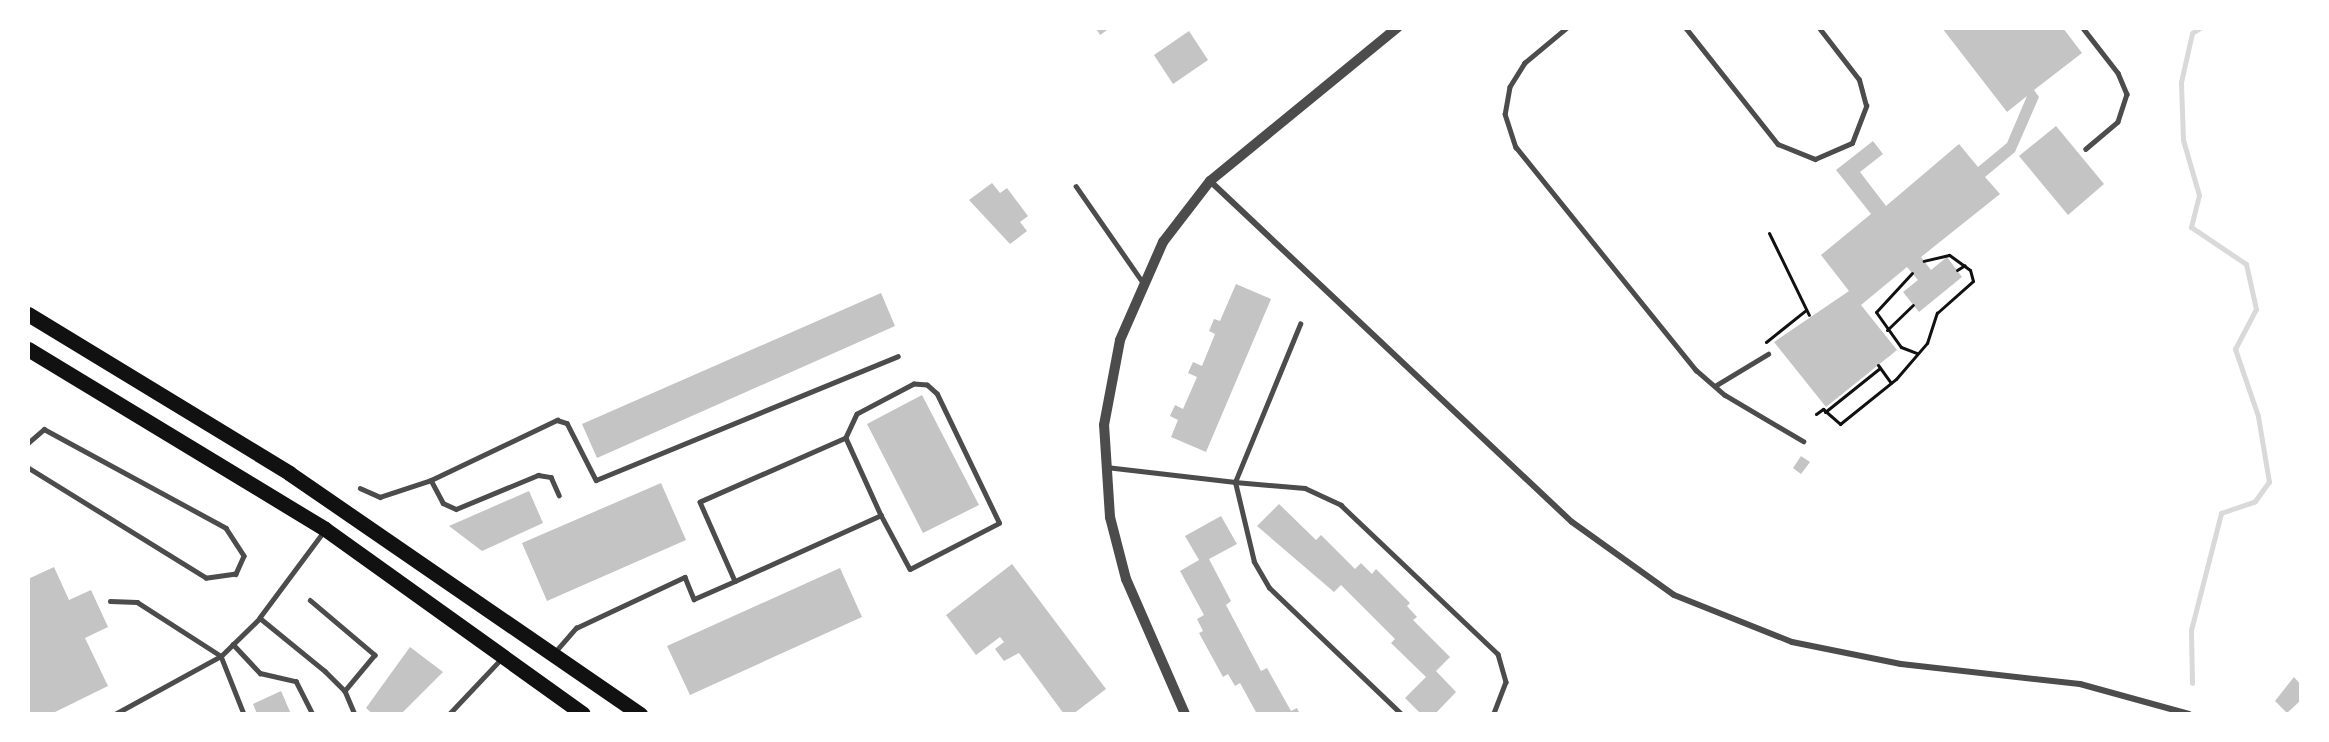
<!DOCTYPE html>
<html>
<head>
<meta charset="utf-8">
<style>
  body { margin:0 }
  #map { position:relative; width:2329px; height:742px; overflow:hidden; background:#fff; font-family:Jost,sans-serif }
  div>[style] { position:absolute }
  .stream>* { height:5px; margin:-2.5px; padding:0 2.5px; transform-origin:2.5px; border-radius:2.5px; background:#d9d9d9 }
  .building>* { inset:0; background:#c4c4c4 }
  .path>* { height:3px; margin:-1.5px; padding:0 1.5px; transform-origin:1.5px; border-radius:1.5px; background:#111 }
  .service>* { height:4.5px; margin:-2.25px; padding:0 2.25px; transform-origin:2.25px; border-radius:2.25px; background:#4c4c4c }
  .minor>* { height:6px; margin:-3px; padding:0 3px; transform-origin:3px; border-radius:3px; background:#4c4c4c }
  .tertiary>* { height:10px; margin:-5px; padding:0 5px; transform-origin:5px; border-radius:5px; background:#4c4c4c }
  .primary>* { height:15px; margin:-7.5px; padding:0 7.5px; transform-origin:7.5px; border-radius:7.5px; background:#111 }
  span { translate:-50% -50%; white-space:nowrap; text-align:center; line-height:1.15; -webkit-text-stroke:4.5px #fff; paint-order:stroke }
  .frame { position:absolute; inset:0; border:30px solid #fff; pointer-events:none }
</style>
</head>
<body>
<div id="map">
  <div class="stream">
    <div style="left:2192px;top:683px;width:53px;rotate:-91.1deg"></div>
    <div style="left:2191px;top:630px;width:121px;rotate:-75.6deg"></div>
    <div style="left:2221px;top:513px;width:36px;rotate:-19deg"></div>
    <div style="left:2255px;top:501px;width:24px;rotate:-54deg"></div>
    <div style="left:2269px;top:482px;width:67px;rotate:-99.5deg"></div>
    <div style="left:2258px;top:416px;width:71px;rotate:-108.9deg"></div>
    <div style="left:2235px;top:349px;width:45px;rotate:-62.3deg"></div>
    <div style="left:2256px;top:309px;width:46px;rotate:-102.5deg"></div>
    <div style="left:2246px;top:264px;width:66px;rotate:-146.1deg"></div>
    <div style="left:2191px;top:227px;width:33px;rotate:-76deg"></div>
    <div style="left:2199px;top:195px;width:57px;rotate:-106.2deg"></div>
    <div style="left:2183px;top:140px;width:58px;rotate:-92deg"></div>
    <div style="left:2181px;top:82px;width:50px;rotate:-77.3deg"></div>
    <div style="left:2192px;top:33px;width:9px;rotate:-32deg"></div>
  </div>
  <div class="building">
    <div style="clip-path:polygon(1096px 28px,1110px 28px,1100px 35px)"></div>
    <div style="clip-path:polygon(1942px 28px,2063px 28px,2082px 53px,2034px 90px,2039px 97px,2015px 152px,1985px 177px,2000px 194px,1921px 257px,1931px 270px,1947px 257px,1962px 277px,1919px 312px,1903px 292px,1918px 280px,1907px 267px,1861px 305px,1897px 350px,1826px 407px,1774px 342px,1849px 291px,1821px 255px,1871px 214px,1836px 170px,1873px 141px,1883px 154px,1860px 172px,1886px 206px,1959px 144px,1978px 167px,2007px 143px,2027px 96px,2007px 112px)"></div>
    <div style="clip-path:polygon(1189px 31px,1208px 60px,1173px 84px,1154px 55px)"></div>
    <div style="clip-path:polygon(2056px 126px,2104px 184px,2068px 215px,2019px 156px)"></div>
    <div style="clip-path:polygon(992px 183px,1000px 193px,1007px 188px,1028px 216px,1020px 222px,1027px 231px,1010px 244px,969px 200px)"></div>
    <div style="clip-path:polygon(1236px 284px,1271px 299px,1206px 452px,1171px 437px,1178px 420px,1170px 416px,1175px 405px,1183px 409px,1197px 377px,1188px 373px,1193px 362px,1202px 366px,1215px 334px,1209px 331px,1214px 319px,1220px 321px)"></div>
    <div style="clip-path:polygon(881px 293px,895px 326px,597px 458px,582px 424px)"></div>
    <div style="clip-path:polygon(922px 395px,979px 505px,923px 533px,867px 424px)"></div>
    <div style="clip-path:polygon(1801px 456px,1810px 462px,1801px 474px,1793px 468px)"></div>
    <div style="clip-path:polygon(661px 483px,686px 540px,547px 601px,522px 543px)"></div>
    <div style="clip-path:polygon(529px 491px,543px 523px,482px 551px,449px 526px)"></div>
    <div style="clip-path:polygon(1279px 504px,1316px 540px,1321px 535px,1355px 569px,1361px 563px,1372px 574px,1376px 569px,1410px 603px,1407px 606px,1417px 617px,1413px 620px,1450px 657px,1436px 671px,1456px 692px,1435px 714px,1421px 714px,1405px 698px,1426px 677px,1391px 643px,1395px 639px,1341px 585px,1334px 592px,1257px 526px)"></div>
    <div style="clip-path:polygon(1221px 516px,1237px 544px,1209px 559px,1231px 601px,1226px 605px,1261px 671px,1267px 668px,1291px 711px,1297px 708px,1300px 714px,1257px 714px,1240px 683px,1235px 686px,1228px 674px,1223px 677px,1199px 633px,1203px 631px,1197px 619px,1204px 615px,1180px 571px,1199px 560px,1185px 536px)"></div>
    <div style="clip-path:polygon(1012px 564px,1106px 689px,1073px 714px,1064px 714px,1019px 653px,1004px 661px,995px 649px,1004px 642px,1000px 637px,976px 655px,946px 615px)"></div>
    <div style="clip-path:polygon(54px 567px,69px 600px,91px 590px,108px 627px,85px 638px,108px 686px,51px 714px,28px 714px,28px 579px)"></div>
    <div style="clip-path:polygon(840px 568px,862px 617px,690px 695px,667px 646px)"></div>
    <div style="clip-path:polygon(410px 647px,443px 672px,401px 714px,373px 714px,366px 708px)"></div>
    <div style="clip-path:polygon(2294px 677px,2300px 684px,2300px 701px,2287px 713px,2275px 701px)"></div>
    <div style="clip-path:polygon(281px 691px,291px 714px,257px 714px,253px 704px)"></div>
  </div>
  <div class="path">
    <div style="left:1769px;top:233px;width:91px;rotate:64deg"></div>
    <div style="left:1957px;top:270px;width:9px;rotate:-32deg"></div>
    <div style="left:1912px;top:273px;width:53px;rotate:132.7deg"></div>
    <div style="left:1876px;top:312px;width:43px;rotate:54.5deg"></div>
    <div style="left:1901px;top:347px;width:17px;rotate:21deg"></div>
    <div style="left:1887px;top:330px;width:36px;rotate:-44deg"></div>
    <div style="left:1766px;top:342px;width:51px;rotate:-38.7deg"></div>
    <div style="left:1878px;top:365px;width:22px;rotate:54deg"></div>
    <div style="left:1825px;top:412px;width:70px;rotate:-38.7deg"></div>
    <div style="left:1816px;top:414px;width:9px;rotate:-36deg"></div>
    <div style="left:1823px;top:409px;width:23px;rotate:41deg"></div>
    <div style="left:1840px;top:424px;width:72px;rotate:-38.8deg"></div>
    <div style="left:1896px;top:379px;width:48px;rotate:-49.3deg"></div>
    <div style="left:1927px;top:343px;width:32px;rotate:-72deg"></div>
    <div style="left:1937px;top:313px;width:48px;rotate:-41.6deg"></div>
    <div style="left:1973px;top:281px;width:11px;rotate:-105deg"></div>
    <div style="left:1970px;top:270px;width:26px;rotate:-144deg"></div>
    <div style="left:1949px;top:255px;width:26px;rotate:167deg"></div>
  </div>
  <div class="service">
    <div style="left:1567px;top:28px;width:55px;rotate:140.2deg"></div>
    <div style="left:1525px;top:63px;width:28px;rotate:122deg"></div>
    <div style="left:1510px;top:87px;width:27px;rotate:100deg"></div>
    <div style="left:1505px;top:114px;width:35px;rotate:72deg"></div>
    <div style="left:1516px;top:147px;width:287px;rotate:51.1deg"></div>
    <div style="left:1696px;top:370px;width:38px;rotate:41deg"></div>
    <div style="left:1725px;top:395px;width:91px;rotate:30.5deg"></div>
    <div style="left:1686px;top:28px;width:148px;rotate:51.6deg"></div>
    <div style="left:1778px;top:144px;width:40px;rotate:22deg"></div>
    <div style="left:1815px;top:159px;width:40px;rotate:-23.4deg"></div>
    <div style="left:1852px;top:143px;width:40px;rotate:-69deg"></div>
    <div style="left:1866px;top:106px;width:27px;rotate:-105deg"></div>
    <div style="left:1859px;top:80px;width:66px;rotate:-127.6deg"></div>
    <div style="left:2083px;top:28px;width:57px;rotate:52.1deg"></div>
    <div style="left:2118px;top:73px;width:23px;rotate:67deg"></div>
    <div style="left:2127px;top:94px;width:29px;rotate:108deg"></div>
    <div style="left:2118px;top:122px;width:42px;rotate:139.8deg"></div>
    <div style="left:1076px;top:186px;width:116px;rotate:55.2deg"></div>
    <div style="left:1715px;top:386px;width:62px;rotate:-31.1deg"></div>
    <div style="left:846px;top:438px;width:85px;rotate:65.6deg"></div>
    <div style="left:28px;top:443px;width:21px;rotate:-41deg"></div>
    <div style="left:44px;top:429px;width:207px;rotate:28.5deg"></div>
    <div style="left:226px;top:528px;width:33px;rotate:57deg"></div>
    <div style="left:244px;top:556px;width:20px;rotate:114deg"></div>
    <div style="left:236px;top:574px;width:30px;rotate:172deg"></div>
    <div style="left:206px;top:578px;width:209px;rotate:-148.3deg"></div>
    <div style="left:1106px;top:467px;width:130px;rotate:6.6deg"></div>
    <div style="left:1235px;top:482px;width:171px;rotate:-67.6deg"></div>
    <div style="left:431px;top:480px;width:140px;rotate:-25.5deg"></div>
    <div style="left:557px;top:420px;width:10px;rotate:17deg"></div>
    <div style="left:567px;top:423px;width:64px;rotate:63deg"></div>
    <div style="left:596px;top:480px;width:326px;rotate:-22.3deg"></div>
    <div style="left:360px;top:488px;width:22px;rotate:24deg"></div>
    <div style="left:380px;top:497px;width:54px;rotate:-18.4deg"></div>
    <div style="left:431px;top:480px;width:26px;rotate:62deg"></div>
    <div style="left:443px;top:503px;width:14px;rotate:25deg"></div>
    <div style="left:456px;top:509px;width:89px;rotate:-22.5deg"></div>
    <div style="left:538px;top:475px;width:13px;rotate:9deg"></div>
    <div style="left:551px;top:477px;width:20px;rotate:66deg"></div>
    <div style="left:324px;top:532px;width:107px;rotate:126.7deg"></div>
    <div style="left:260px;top:618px;width:84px;rotate:39.2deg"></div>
    <div style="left:325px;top:671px;width:28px;rotate:45deg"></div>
    <div style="left:345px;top:691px;width:25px;rotate:67deg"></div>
    <div style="left:310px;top:600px;width:85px;rotate:40.2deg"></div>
    <div style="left:375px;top:655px;width:47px;rotate:129.8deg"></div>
    <div style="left:110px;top:601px;width:27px;rotate:2deg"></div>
    <div style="left:137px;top:602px;width:100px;rotate:32.7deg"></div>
    <div style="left:221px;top:656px;width:62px;rotate:68.4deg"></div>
    <div style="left:233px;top:644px;width:40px;rotate:47deg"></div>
    <div style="left:260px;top:673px;width:37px;rotate:13deg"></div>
    <div style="left:296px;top:681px;width:37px;rotate:63deg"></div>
    <div style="left:555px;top:652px;width:32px;rotate:-49deg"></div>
    <div style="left:576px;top:628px;width:120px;rotate:-25.1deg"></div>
    <div style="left:685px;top:577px;width:24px;rotate:68deg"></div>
    <div style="left:694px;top:599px;width:45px;rotate:-23.7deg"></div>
    <div style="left:735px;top:581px;width:160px;rotate:-24.3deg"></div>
    <div style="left:881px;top:515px;width:61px;rotate:61.8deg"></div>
    <div style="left:910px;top:569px;width:100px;rotate:-27.3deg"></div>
    <div style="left:999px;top:523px;width:143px;rotate:-115.7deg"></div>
    <div style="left:937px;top:394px;width:13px;rotate:-138deg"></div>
    <div style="left:927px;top:385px;width:13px;rotate:-176deg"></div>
    <div style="left:914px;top:384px;width:64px;rotate:152.2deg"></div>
    <div style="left:857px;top:414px;width:26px;rotate:115deg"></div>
    <div style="left:846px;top:438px;width:159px;rotate:156.3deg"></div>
    <div style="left:700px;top:502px;width:86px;rotate:66.1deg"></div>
    <div style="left:115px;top:714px;width:121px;rotate:-28.7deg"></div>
    <div style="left:221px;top:656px;width:54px;rotate:-44.3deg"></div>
    <div style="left:449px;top:714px;width:77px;rotate:-46.6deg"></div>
    <div style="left:1401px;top:714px;width:182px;rotate:-136.3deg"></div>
    <div style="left:1269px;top:588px;width:30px;rotate:-120deg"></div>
    <div style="left:1254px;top:562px;width:82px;rotate:-103.4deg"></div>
    <div style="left:1235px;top:482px;width:70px;rotate:4.9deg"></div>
    <div style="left:1305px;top:488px;width:40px;rotate:25deg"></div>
    <div style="left:1341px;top:505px;width:216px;rotate:43.5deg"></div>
    <div style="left:1498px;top:654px;width:29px;rotate:74deg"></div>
    <div style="left:1506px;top:682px;width:34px;rotate:111deg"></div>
  </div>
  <div class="minor">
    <div style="left:1210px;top:181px;width:497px;rotate:43.3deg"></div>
    <div style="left:1572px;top:522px;width:125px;rotate:35.6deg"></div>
    <div style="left:1674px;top:595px;width:127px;rotate:21.7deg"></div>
    <div style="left:1792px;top:642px;width:111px;rotate:11.4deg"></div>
    <div style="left:1901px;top:664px;width:180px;rotate:6.4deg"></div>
    <div style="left:2080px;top:684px;width:113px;rotate:15.4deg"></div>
  </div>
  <div class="tertiary">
    <div style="left:1185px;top:714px;width:147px;rotate:-113.6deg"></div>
    <div style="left:1126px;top:579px;width:64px;rotate:-104.5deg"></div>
    <div style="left:1110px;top:517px;width:92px;rotate:-93.7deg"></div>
    <div style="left:1104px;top:425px;width:86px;rotate:-79.3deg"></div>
    <div style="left:1120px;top:340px;width:107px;rotate:-66.3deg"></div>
    <div style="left:1163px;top:242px;width:77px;rotate:-52.4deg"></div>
    <div style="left:1210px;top:181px;width:242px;rotate:-39.3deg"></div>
  </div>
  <div class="primary">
    <div style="left:28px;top:314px;width:306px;rotate:31.3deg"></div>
    <div style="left:289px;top:473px;width:426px;rotate:34.5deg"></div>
    <div style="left:28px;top:349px;width:347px;rotate:31.2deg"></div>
    <div style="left:325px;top:529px;width:317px;rotate:35.6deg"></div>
  </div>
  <div class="frame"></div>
</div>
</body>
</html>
